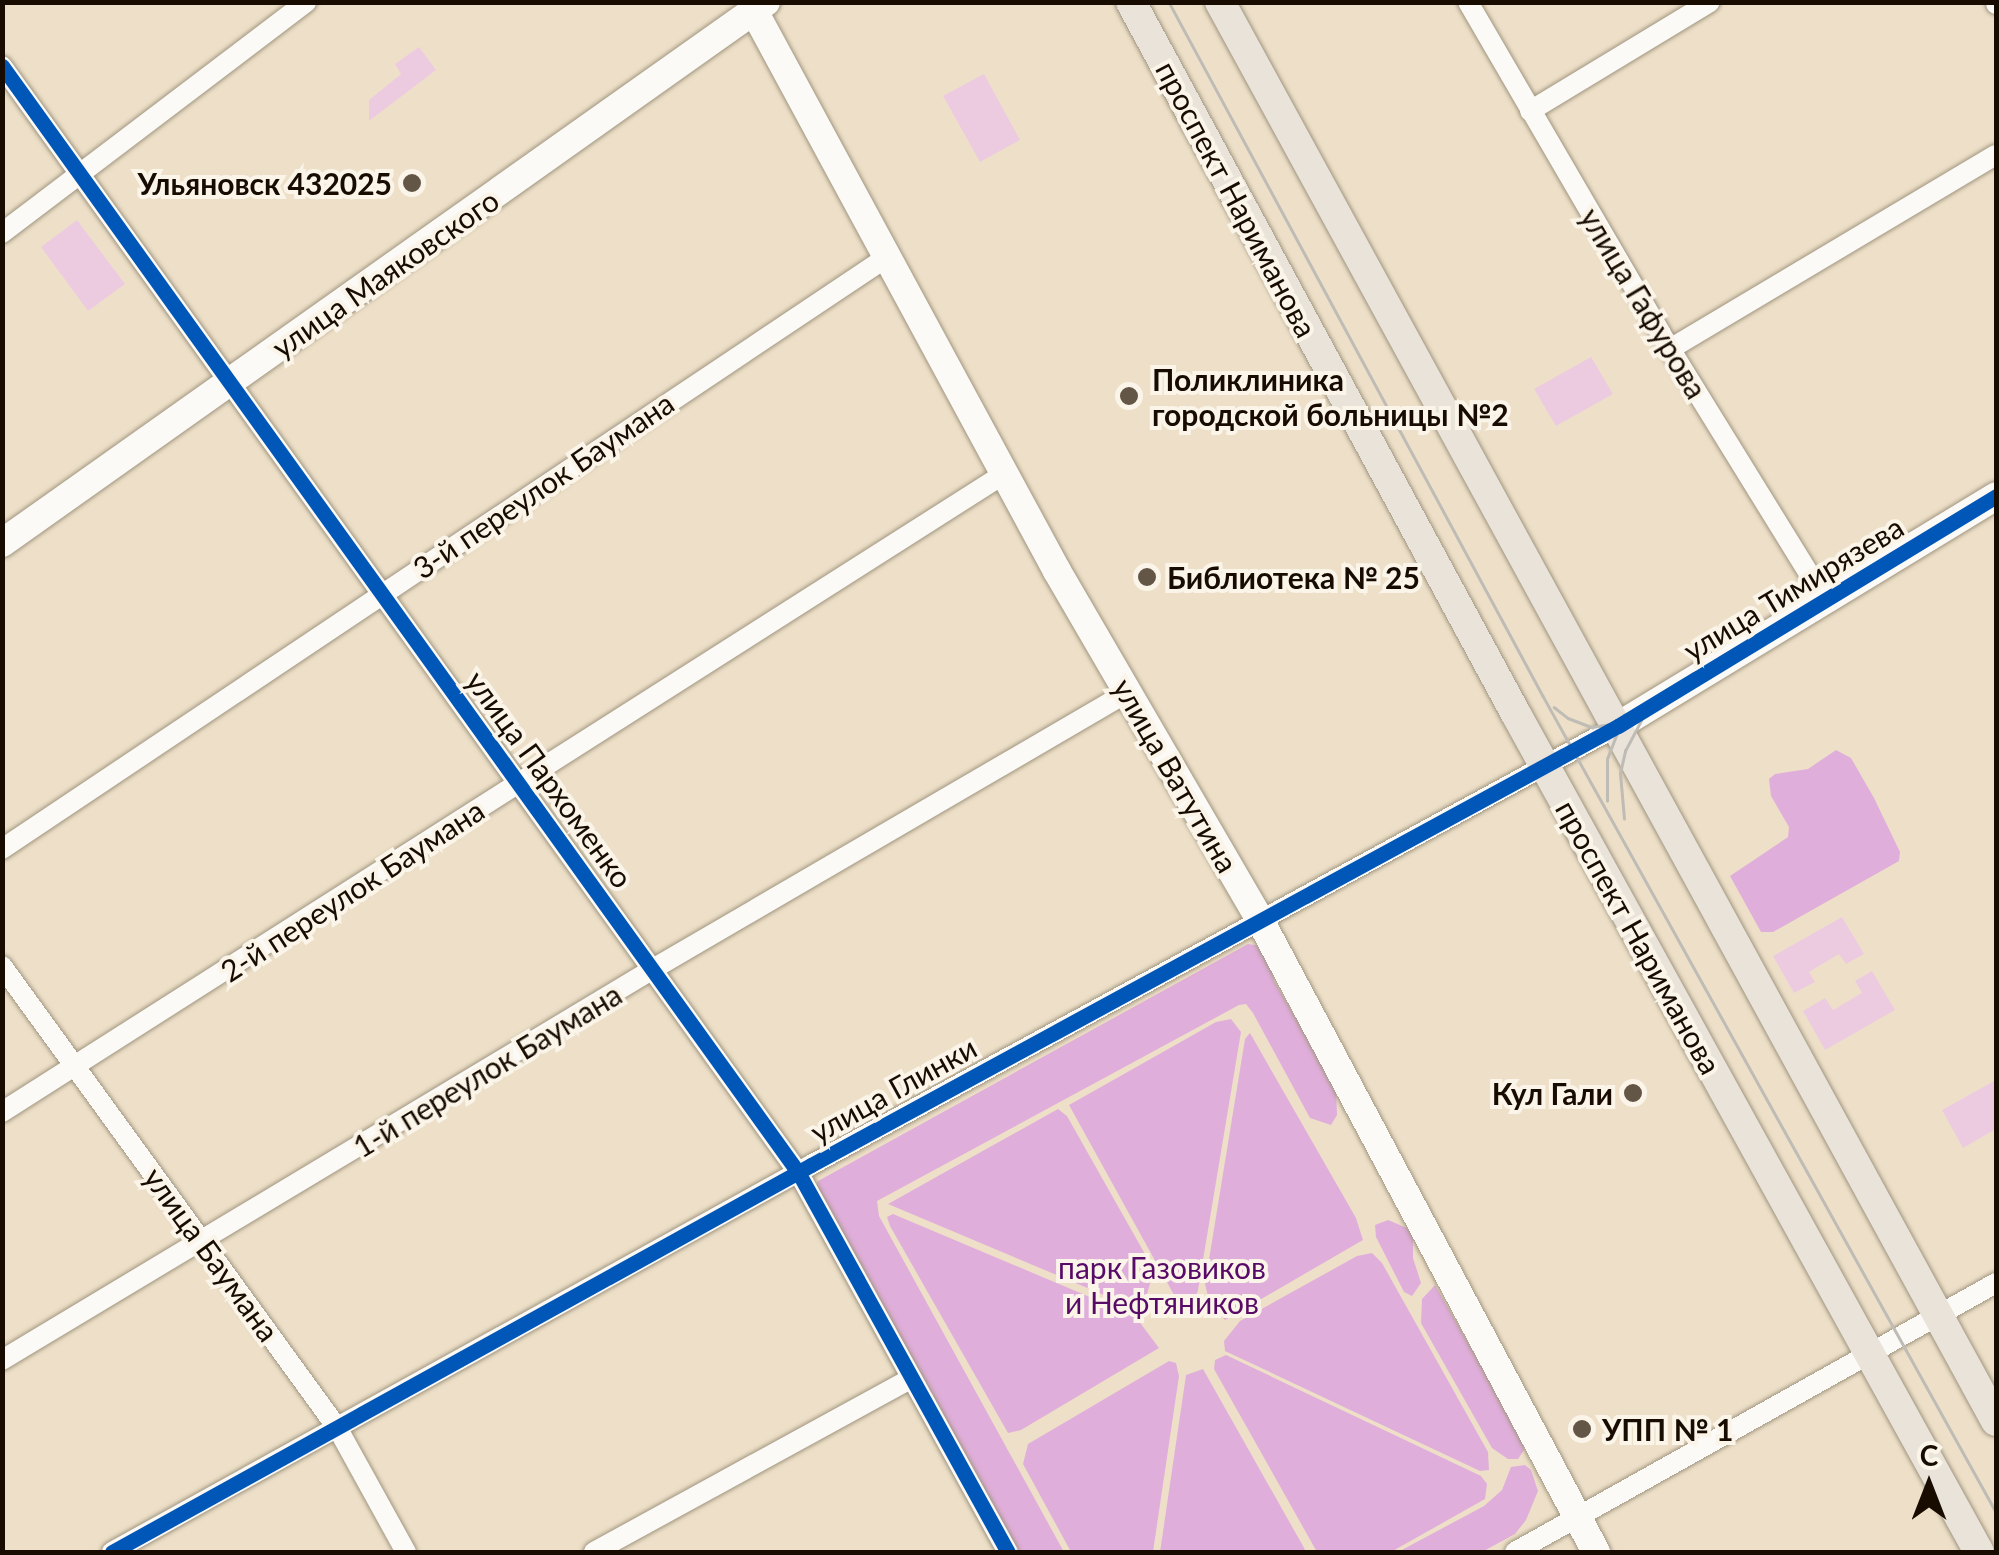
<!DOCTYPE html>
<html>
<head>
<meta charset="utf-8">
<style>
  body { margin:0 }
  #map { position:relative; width:1999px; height:1555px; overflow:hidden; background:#eee0c8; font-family:Lato,sans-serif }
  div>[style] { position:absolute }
  .green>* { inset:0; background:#eccbe1 }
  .forest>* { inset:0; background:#e0aeda }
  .roads { filter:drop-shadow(0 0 2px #a09580) drop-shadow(0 0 2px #a09580) }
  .street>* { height:20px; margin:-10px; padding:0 10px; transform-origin:10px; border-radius:10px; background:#fcfaf7 }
  .secondary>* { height:28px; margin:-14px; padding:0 14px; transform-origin:14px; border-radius:14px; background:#fcfaf7 }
  .primary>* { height:30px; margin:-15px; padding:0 15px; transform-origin:15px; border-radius:15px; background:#e9e3d9 }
  .tram>* { height:2.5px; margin:-1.25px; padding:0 1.25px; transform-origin:1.25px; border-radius:1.25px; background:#bfbbb5 }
  .cycleway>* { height:15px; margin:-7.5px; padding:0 7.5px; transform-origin:7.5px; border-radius:7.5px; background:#0057b8 }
  .dots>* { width:28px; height:28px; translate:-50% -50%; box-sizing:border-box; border:5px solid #faf4e9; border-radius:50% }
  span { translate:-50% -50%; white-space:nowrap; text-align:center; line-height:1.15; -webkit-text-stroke:8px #faf4e9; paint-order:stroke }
  .poi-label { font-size:30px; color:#180c00; font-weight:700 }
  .right { translate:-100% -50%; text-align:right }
  .left { translate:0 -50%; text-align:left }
  .street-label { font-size:30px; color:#180c00 }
  .park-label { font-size:30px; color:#570a66 }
  .frame { position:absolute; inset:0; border:5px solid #180c00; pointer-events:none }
  .north { position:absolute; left:1879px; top:1435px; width:100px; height:100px; -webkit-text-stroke:8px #faf4e9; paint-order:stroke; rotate:0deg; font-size:28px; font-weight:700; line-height:40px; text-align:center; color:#180c00 }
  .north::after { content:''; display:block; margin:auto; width:35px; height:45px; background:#180c00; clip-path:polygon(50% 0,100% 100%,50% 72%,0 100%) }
</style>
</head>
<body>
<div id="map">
  <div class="green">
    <div style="clip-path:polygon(419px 47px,436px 70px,369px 121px,369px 100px,401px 74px,395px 64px)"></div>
    <div style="clip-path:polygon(984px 74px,1020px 140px,980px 162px,943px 96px)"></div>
    <div style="clip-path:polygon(77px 220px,125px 284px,88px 311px,41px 247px)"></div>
    <div style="clip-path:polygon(1591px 357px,1613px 394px,1556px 426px,1534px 389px)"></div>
    <div style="clip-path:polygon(1842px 917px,1864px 954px,1846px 964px,1839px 954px,1809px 972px,1815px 982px,1794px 993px,1773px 956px)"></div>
    <div style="clip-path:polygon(1872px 971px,1895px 1010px,1825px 1050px,1803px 1011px,1825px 998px,1833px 1010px,1862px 993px,1855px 981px)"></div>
    <div style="clip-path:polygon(1996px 1080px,1996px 1129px,1963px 1148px,1942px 1110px)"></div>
  </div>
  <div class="forest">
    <div style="clip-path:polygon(1836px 750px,1851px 758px,1874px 798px,1900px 852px,1899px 861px,1773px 932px,1761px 932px,1730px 876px,1788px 837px,1789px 827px,1771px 796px,1769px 779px,1775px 774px,1808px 769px)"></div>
    <div style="clip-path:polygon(1248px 944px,1261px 946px,1268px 955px,1274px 981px,1336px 1086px,1337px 1115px,1331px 1125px,1310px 1118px,1253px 1013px,1246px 1004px,1239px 1005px,877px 1201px,879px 1216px,1064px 1552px,1014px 1552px,816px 1186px,818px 1181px)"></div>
    <div style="clip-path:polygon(1231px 1019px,1241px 1032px,1198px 1290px,1192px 1307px,1184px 1313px,1069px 1105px,1216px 1022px)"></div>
    <div style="clip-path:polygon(1250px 1033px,1356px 1218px,1363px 1240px,1225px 1320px,1209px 1301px,1205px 1284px,1245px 1039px)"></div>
    <div style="clip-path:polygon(1058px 1109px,1067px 1116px,1154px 1270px,1142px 1311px,888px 1204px)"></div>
    <div style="clip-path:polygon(893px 1214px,1135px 1316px,1159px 1348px,1021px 1430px,1008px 1433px,890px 1226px,887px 1217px)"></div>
    <div style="clip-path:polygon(1388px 1220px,1407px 1228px,1413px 1236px,1413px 1258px,1421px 1283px,1412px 1296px,1404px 1292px,1376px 1237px,1375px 1225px)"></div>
    <div style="clip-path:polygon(1372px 1253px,1382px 1263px,1488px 1452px,1489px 1470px,1480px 1471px,1225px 1351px,1224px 1341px,1240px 1321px,1357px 1256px)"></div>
    <div style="clip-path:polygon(1435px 1285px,1522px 1437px,1524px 1450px,1518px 1459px,1508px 1459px,1492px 1448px,1421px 1323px,1422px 1299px)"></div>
    <div style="clip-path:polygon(1226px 1355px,1481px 1476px,1487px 1484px,1485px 1499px,1391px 1552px,1317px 1552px,1214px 1369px,1215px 1360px)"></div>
    <div style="clip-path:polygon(1169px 1361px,1176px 1363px,1179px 1376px,1153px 1552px,1071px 1552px,1023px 1464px,1028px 1444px)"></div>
    <div style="clip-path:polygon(1203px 1369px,1303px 1546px,1306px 1552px,1160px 1552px,1186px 1375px)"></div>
    <div style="clip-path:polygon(1525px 1465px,1531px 1470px,1538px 1491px,1526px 1520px,1515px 1534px,1482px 1552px,1398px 1552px,1484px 1506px,1502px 1490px,1511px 1467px)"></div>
  </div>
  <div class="roads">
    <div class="street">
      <div style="left:1468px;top:2px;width:384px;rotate:59.8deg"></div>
      <div style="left:1661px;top:334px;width:314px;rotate:58.3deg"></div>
      <div style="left:1996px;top:2px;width:2px;rotate:90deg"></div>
      <div style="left:2px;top:66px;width:1363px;rotate:54.26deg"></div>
      <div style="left:798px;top:1172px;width:434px;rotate:61.1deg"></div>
      <div style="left:1530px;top:111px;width:210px;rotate:-31.2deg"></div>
      <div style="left:2px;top:233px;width:382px;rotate:-37.2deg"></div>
      <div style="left:1670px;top:349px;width:379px;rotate:-30.8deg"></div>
      <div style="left:2px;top:849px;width:1065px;rotate:-33.78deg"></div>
      <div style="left:2px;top:966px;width:572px;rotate:54.03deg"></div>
      <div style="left:338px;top:1429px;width:141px;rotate:61.1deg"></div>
      <div style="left:2px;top:1112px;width:1188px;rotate:-32.49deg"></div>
      <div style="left:2px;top:1360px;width:759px;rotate:-30.99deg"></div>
      <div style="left:653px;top:969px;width:550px;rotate:-30.25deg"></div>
      <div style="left:112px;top:1552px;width:799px;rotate:-28.97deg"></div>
      <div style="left:811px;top:1165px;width:919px;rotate:-28.55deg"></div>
      <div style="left:594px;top:1552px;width:362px;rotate:-28.7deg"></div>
      <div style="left:1515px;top:1552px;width:551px;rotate:-29.22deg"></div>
    </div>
    <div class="secondary">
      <div style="left:754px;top:11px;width:637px;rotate:61.58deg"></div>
      <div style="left:1057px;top:571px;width:404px;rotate:59.8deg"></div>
      <div style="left:1260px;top:920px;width:716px;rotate:62deg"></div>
      <div style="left:2px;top:543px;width:936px;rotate:-35.3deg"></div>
      <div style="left:1618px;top:726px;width:442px;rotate:-31.3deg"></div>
    </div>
    <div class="primary">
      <div style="left:1131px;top:2px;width:809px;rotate:61.6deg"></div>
      <div style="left:1516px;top:714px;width:957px;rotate:61.08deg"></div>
      <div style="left:1220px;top:2px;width:1617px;rotate:61.33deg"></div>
    </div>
  </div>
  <div class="tram">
    <div style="left:1169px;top:2px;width:788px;rotate:61.68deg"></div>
    <div style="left:1543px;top:696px;width:933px;rotate:60.96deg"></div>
    <div style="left:1554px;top:707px;width:18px;rotate:38deg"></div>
    <div style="left:1568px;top:718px;width:26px;rotate:21deg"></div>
    <div style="left:1592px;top:727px;width:38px;rotate:-9deg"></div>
    <div style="left:1630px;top:721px;width:428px;rotate:-31.2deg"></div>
    <div style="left:1607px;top:801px;width:42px;rotate:-90deg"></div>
    <div style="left:1607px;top:759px;width:47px;rotate:-68.9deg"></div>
    <div style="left:1624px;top:819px;width:46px;rotate:-95deg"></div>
    <div style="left:1620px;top:773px;width:23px;rotate:-77deg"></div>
    <div style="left:1625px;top:751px;width:41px;rotate:-62.2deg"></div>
  </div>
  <div class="cycleway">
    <div style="left:2px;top:66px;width:1363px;rotate:54.26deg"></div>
    <div style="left:798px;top:1172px;width:434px;rotate:61.1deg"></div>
    <div style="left:112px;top:1552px;width:799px;rotate:-28.97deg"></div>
    <div style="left:811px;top:1165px;width:919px;rotate:-28.55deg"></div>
    <div style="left:1618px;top:726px;width:442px;rotate:-31.3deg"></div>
  </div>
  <div class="dots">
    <div style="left:412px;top:183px;background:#635646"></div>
    <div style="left:1129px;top:396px;background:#635646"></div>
    <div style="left:1147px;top:577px;background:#635646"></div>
    <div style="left:1633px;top:1093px;background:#635646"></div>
    <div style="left:1582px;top:1429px;background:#635646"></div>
  </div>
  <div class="poi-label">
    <span class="right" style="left:392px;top:183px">Ульяновск 432025</span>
    <span class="left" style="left:1152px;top:396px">Поликлиника<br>городской больницы №2</span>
    <span class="left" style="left:1167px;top:577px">Библиотека № 25</span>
    <span class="right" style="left:1613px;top:1093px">Кул Гали</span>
    <span class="left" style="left:1602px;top:1429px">УПП № 1</span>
  </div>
  <div class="street-label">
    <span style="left:1237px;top:199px;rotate:62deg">проспект Нариманова</span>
    <span style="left:385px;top:273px;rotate:-35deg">улица Маяковского</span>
    <span style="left:1644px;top:303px;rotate:59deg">улица Гафурова</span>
    <span style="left:543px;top:485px;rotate:-34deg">3-й переулок Баумана</span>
    <span style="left:1793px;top:588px;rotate:-31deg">улица Тимирязева</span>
    <span style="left:1176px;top:775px;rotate:60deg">улица Ватутина</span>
    <span style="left:550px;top:779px;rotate:54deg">улица Пархоменко</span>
    <span style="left:352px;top:890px;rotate:-33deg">2-й переулок Баумана</span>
    <span style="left:1639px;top:937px;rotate:61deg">проспект Нариманова</span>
    <span style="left:487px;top:1070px;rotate:-31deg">1-й переулок Баумана</span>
    <span style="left:893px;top:1089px;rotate:-29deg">улица Глинки</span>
    <span style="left:212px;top:1254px;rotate:54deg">улица Баумана</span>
  </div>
  <div class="park-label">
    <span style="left:1162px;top:1284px">парк Газовиков<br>и Нефтяников</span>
  </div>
  <div class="frame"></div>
  <div class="north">С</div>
</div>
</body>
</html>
